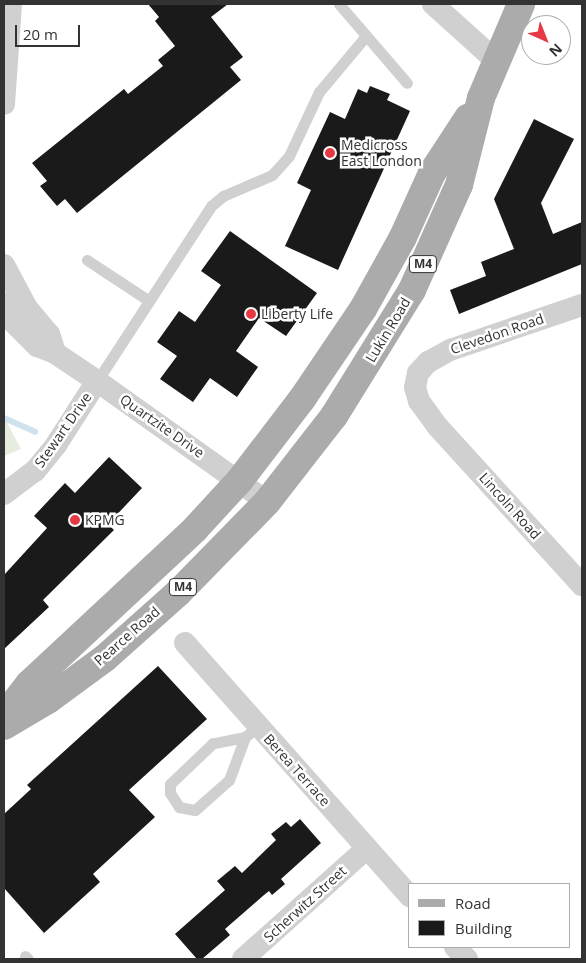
<!DOCTYPE html>
<html>
<head>
<meta charset="utf-8">
<style>
  body { margin:0 }
  #map { position:relative; width:586px; height:963px; overflow:hidden; background:#fff; font-family:"Open Sans",sans-serif }
  div>[style] { position:absolute }
  .green>* { inset:0; background:#e6ecdf }
  .stream>* { height:6px; margin:-3px; padding:0 3px; transform-origin:3px; border-radius:3px; background:#cfe2ee }
  .building>* { inset:0; background:#1a1a1a }
  .lane>* { height:11px; margin:-5.5px; padding:0 5.5px; transform-origin:5.5px; border-radius:5.5px; background:#d0d0d0 }
  .street>* { height:22px; margin:-11px; padding:0 11px; transform-origin:11px; border-radius:11px; background:#d0d0d0 }
  .primary>* { height:28px; margin:-14px; padding:0 14px; transform-origin:14px; border-radius:14px; background:#ababab }
  .dots>* { width:14px; height:14px; translate:-50% -50%; box-sizing:border-box; border:2px solid #fff; border-radius:50% }
  span { translate:-50% -50%; white-space:nowrap; text-align:center; line-height:1.15; -webkit-text-stroke:5px #fff; paint-order:stroke }
  .shield-label span { padding:1px 4px; background:#fff; border:1px solid; border-radius:4px; -webkit-text-stroke-width:0 }
  .shield-label { font-size:12px; color:#333; font-weight:700 }
  .poi-label { font-size:14px; color:#333 }
  .left { translate:0 -50%; text-align:left }
  .street-label { font-size:14px; color:#333 }
  .frame { position:absolute; inset:0; border:5px solid #333; pointer-events:none }
  .legend { position:absolute; left:408px; top:883px; width:162px; height:65px; box-sizing:border-box; background:#fff; border:1px solid #adadad; margin:0; padding:6px 9px; list-style:none; font-size:15px; color:#333 }
  .legend li { display:flex; align-items:center; gap:10px; height:25px }
  .legend b { width:25px; border:1px solid #adadad }
  .north { position:absolute; left:521px; top:15px; width:50px; height:50px; box-sizing:border-box; background:#fff; border:1px solid #adadad; border-radius:50%; rotate:136deg; font-size:14px; font-weight:700; line-height:20px; text-align:center; color:#333 }
  .north::after { content:''; display:block; margin:auto; width:18px; height:22px; background:#e63946; clip-path:polygon(50% 0,100% 100%,50% 72%,0 100%) }
  .scale { position:absolute; left:15px; top:25px; width:65px; height:22px; box-sizing:border-box; border:2px solid #333; border-top:0; padding-left:6px; font-size:15px; line-height:18px; white-space:nowrap; color:#333; -webkit-text-stroke:4px #fff; paint-order:stroke }
</style>
</head>
<body>
<div id="map">
  <div class="green">
    <div style="clip-path:polygon(4px 417px,21px 449px,4px 456px)"></div>
  </div>
  <div class="stream">
    <div style="left:4px;top:418px;width:34px;rotate:24deg"></div>
  </div>
  <div class="building">
    <div style="clip-path:polygon(148px 4px,228px 4px,211px 17px,243px 57px,230px 67px,241px 80px,77px 213px,65px 199px,57px 206px,40px 186px,47px 181px,32px 163px,124px 89px,128px 94px,163px 66px,158px 60px,175px 46px,155px 21px,159px 17px)"></div>
    <div style="clip-path:polygon(370px 86px,390px 94px,387px 100px,410px 111px,338px 270px,285px 246px,311px 190px,297px 183px,330px 112px,345px 119px,358px 89px,367px 93px)"></div>
    <div style="clip-path:polygon(534px 119px,574px 139px,541px 203px,553px 234px,582px 222px,582px 264px,459px 314px,450px 290px,486px 276px,481px 262px,514px 249px,494px 199px)"></div>
    <div style="clip-path:polygon(230px 231px,317px 293px,286px 336px,259px 318px,236px 351px,258px 367px,237px 397px,210px 378px,193px 402px,160px 379px,177px 356px,157px 342px,179px 311px,195px 322px,221px 285px,201px 271px)"></div>
    <div style="clip-path:polygon(109px 457px,142px 488px,108px 524px,114px 530px,43px 600px,49px 607px,4px 649px,4px 575px,47px 528px,34px 516px,65px 483px,75px 493px)"></div>
    <div style="clip-path:polygon(158px 666px,207px 719px,129px 790px,155px 817px,93px 874px,100px 882px,44px 933px,4px 888px,4px 814px,31px 789px,27px 785px)"></div>
    <div style="clip-path:polygon(300px 819px,321px 843px,281px 879px,285px 884px,272px 895px,269px 891px,264px 895px,225px 929px,230px 935px,202px 959px,197px 959px,175px 934px,225px 890px,217px 881px,235px 866px,242px 873px,276px 840px,271px 834px,286px 822px,291px 827px)"></div>
  </div>
  <div class="lane">
    <div style="left:339px;top:4px;width:104px;rotate:49.3deg"></div>
    <div style="left:87px;top:260px;width:73px;rotate:33.3deg"></div>
    <div style="left:97px;top:381px;width:209px;rotate:-56.9deg"></div>
    <div style="left:211px;top:206px;width:16px;rotate:-40deg"></div>
    <div style="left:223px;top:196px;width:53px;rotate:-23.2deg"></div>
    <div style="left:272px;top:175px;width:25px;rotate:-48deg"></div>
    <div style="left:289px;top:156px;width:71px;rotate:-64.9deg"></div>
    <div style="left:319px;top:92px;width:73px;rotate:-50deg"></div>
    <div style="left:245px;top:737px;width:33px;rotate:169deg"></div>
    <div style="left:213px;top:743px;width:59px;rotate:136.4deg"></div>
    <div style="left:170px;top:784px;width:9px;rotate:90deg"></div>
    <div style="left:170px;top:793px;width:17px;rotate:57deg"></div>
    <div style="left:179px;top:807px;width:16px;rotate:11deg"></div>
    <div style="left:195px;top:810px;width:45px;rotate:-41.4deg"></div>
    <div style="left:229px;top:780px;width:46px;rotate:-69.6deg"></div>
    <div style="left:245px;top:737px;width:17px;rotate:-40deg"></div>
    <div style="left:25px;top:956px;width:4px;rotate:45deg"></div>
  </div>
  <div class="street">
    <div style="left:433px;top:4px;width:85px;rotate:42.1deg"></div>
    <div style="left:4px;top:104px;width:100px;rotate:-86deg"></div>
    <div style="left:4px;top:265px;width:49px;rotate:61.9deg"></div>
    <div style="left:27px;top:308px;width:34px;rotate:50deg"></div>
    <div style="left:49px;top:334px;width:20px;rotate:72deg"></div>
    <div style="left:4px;top:303px;width:22px;rotate:63deg"></div>
    <div style="left:14px;top:323px;width:33px;rotate:45deg"></div>
    <div style="left:37px;top:346px;width:19px;rotate:21deg"></div>
    <div style="left:55px;top:353px;width:50px;rotate:33.7deg"></div>
    <div style="left:97px;top:381px;width:209px;rotate:35.4deg"></div>
    <div style="left:582px;top:305px;width:139px;rotate:161.2deg"></div>
    <div style="left:450px;top:350px;width:25px;rotate:151deg"></div>
    <div style="left:428px;top:362px;width:15px;rotate:132deg"></div>
    <div style="left:418px;top:373px;width:14px;rotate:102deg"></div>
    <div style="left:415px;top:387px;width:15px;rotate:74deg"></div>
    <div style="left:419px;top:401px;width:32px;rotate:54deg"></div>
    <div style="left:438px;top:427px;width:214px;rotate:47.7deg"></div>
    <div style="left:4px;top:494px;width:39px;rotate:-37deg"></div>
    <div style="left:35px;top:471px;width:33px;rotate:-51deg"></div>
    <div style="left:56px;top:445px;width:76px;rotate:-57.4deg"></div>
    <div style="left:185px;top:643px;width:339px;rotate:48.4deg"></div>
    <div style="left:455px;top:947px;width:17px;rotate:45deg"></div>
    <div style="left:243px;top:959px;width:166px;rotate:-41.8deg"></div>
  </div>
  <div class="primary">
    <div style="left:4px;top:716px;width:41px;rotate:-52deg"></div>
    <div style="left:29px;top:684px;width:227px;rotate:-43deg"></div>
    <div style="left:195px;top:529px;width:67px;rotate:-47.4deg"></div>
    <div style="left:240px;top:480px;width:102px;rotate:-52.6deg"></div>
    <div style="left:302px;top:399px;width:109px;rotate:-55.9deg"></div>
    <div style="left:363px;top:309px;width:82px;rotate:-60.9deg"></div>
    <div style="left:403px;top:237px;width:70px;rotate:-65.6deg"></div>
    <div style="left:432px;top:173px;width:66px;rotate:-56.8deg"></div>
    <div style="left:4px;top:726px;width:51px;rotate:-30.6deg"></div>
    <div style="left:48px;top:700px;width:71px;rotate:-36.4deg"></div>
    <div style="left:105px;top:658px;width:98px;rotate:-41.7deg"></div>
    <div style="left:178px;top:593px;width:127px;rotate:-45.6deg"></div>
    <div style="left:267px;top:502px;width:109px;rotate:-52.1deg"></div>
    <div style="left:334px;top:416px;width:148px;rotate:-58.2deg"></div>
    <div style="left:412px;top:290px;width:115px;rotate:-65.9deg"></div>
    <div style="left:459px;top:185px;width:90px;rotate:-75.8deg"></div>
    <div style="left:481px;top:98px;width:102px;rotate:-66.9deg"></div>
  </div>
  <div class="dots">
    <div style="left:330px;top:153px;background:#e63946"></div>
    <div style="left:251px;top:314px;background:#e63946"></div>
    <div style="left:75px;top:520px;background:#e63946"></div>
  </div>
  <div class="shield-label">
    <span style="left:423px;top:264px">M4</span>
    <span style="left:183px;top:587px">M4</span>
  </div>
  <div class="poi-label">
    <span class="left" style="left:341px;top:153px">Medicross<br>East London</span>
    <span class="left" style="left:261px;top:314px">Liberty Life</span>
    <span class="left" style="left:85px;top:520px">KPMG</span>
  </div>
  <div class="street-label">
    <span style="left:388px;top:330px;rotate:-59deg">Lukin Road</span>
    <span style="left:497px;top:334px;rotate:-19deg">Clevedon Road</span>
    <span style="left:162px;top:426px;rotate:35deg">Quartzite Drive</span>
    <span style="left:63px;top:430px;rotate:-55deg">Stewart Drive</span>
    <span style="left:510px;top:506px;rotate:48deg">Lincoln Road</span>
    <span style="left:127px;top:636px;rotate:-41deg">Pearce Road</span>
    <span style="left:297px;top:770px;rotate:48deg">Berea Terrace</span>
    <span style="left:305px;top:904px;rotate:-42deg">Scherwitz Street</span>
  </div>
  <div class="frame"></div>
  <ul class="legend">
  <li><b style="height:6px;background:#ababab"></b>Road</li>
  <li><b style="height:14px;background:#1a1a1a"></b>Building</li>
  </ul>
  <div class="north">N</div>
  <div class="scale">20 m</div>
</div>
</body>
</html>
